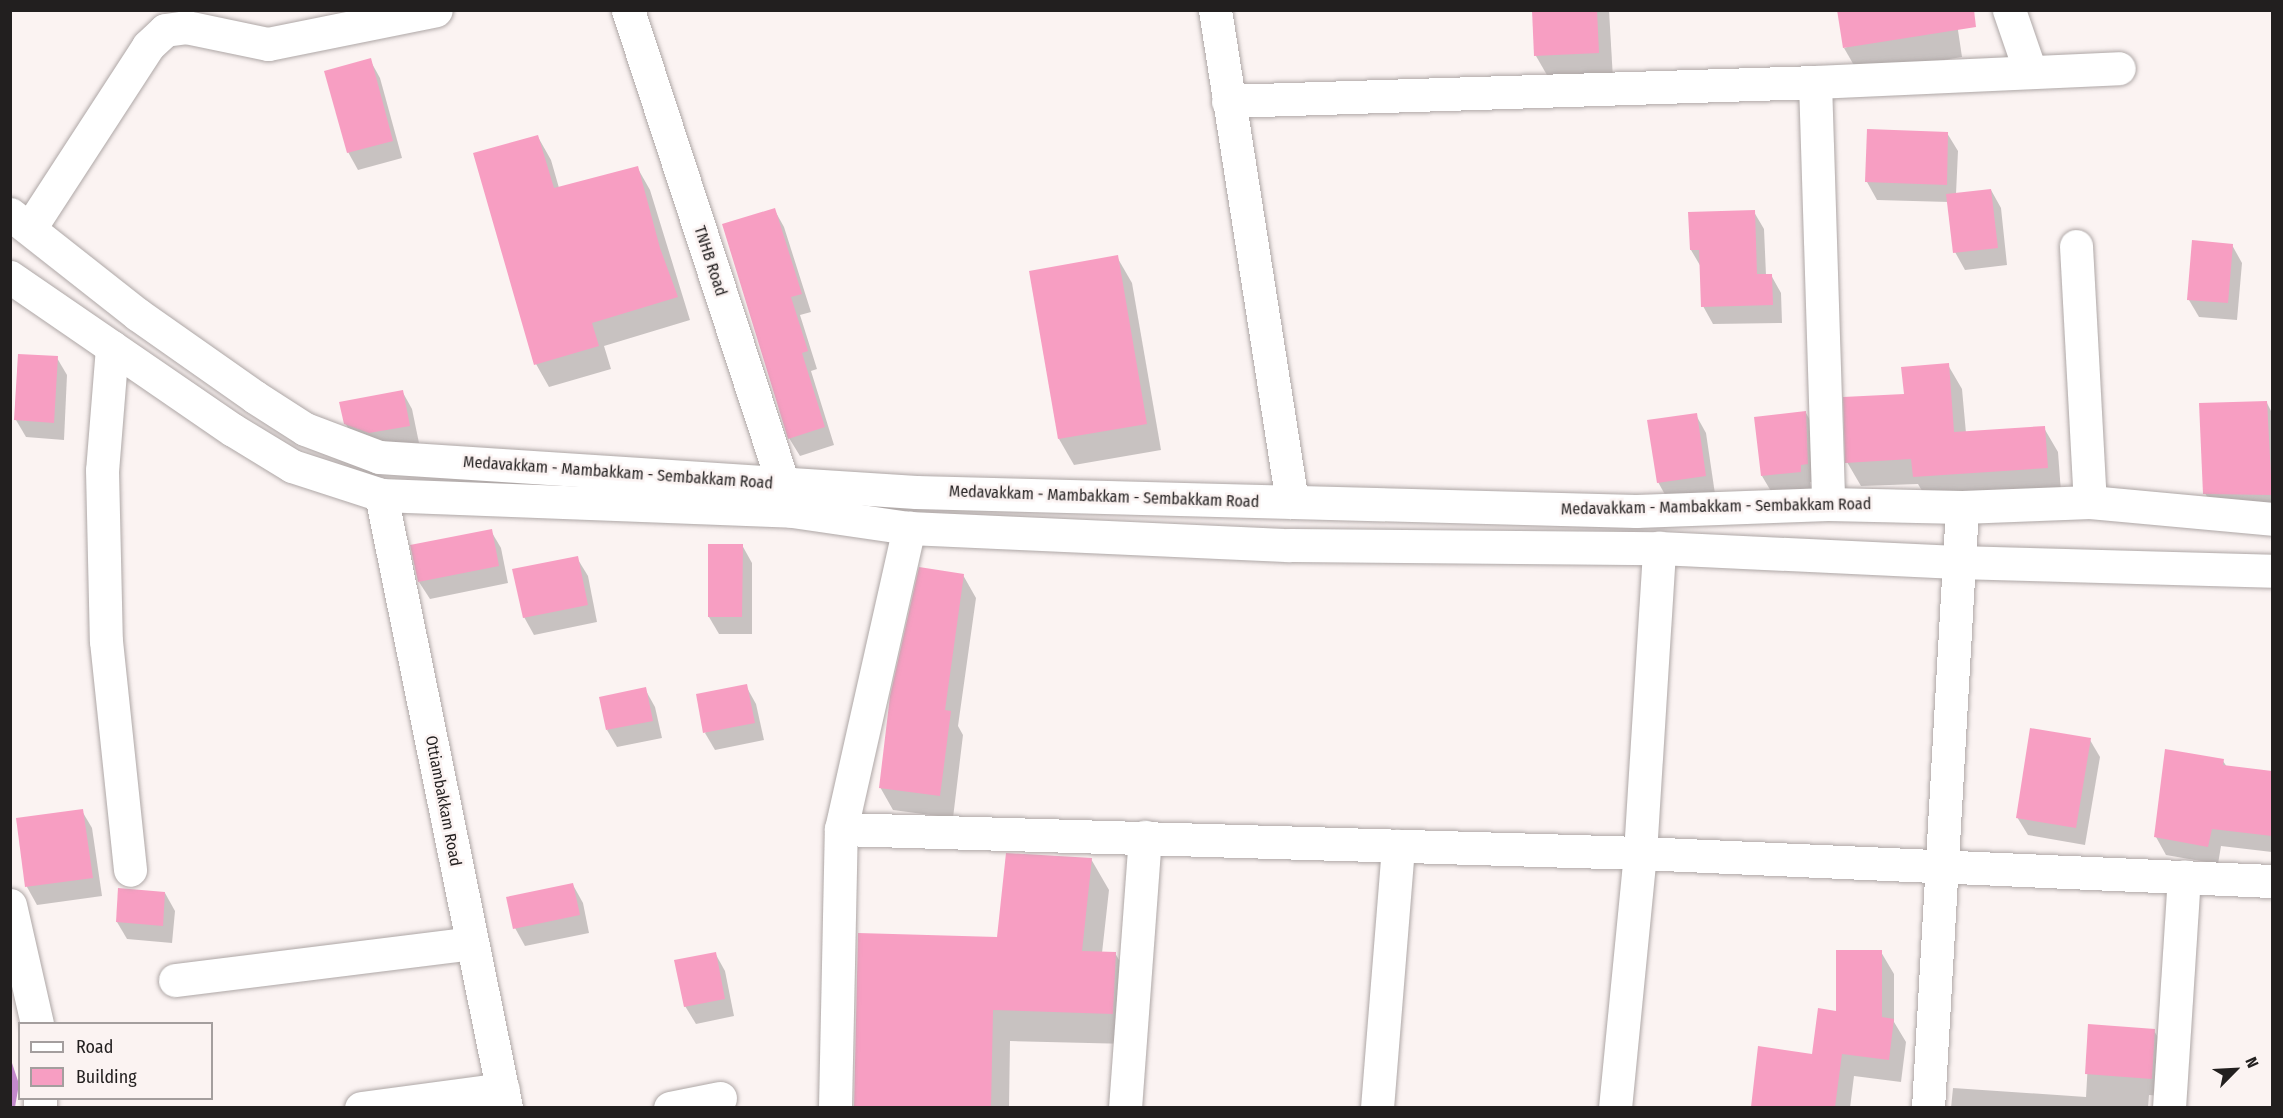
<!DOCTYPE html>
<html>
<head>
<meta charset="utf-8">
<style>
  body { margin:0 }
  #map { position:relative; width:2283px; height:1118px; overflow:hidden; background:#fbf3f2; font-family:"Fira Sans Condensed",sans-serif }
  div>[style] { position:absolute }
  .water>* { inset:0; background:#c389cc }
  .shadow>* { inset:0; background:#0003 }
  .building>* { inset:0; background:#f79ec2 }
  .roads { filter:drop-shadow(0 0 2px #aea7a6) drop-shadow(0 0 2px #aea7a6) }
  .street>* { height:33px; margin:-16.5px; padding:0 16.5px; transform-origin:16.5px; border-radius:16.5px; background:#fff }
  .secondary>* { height:33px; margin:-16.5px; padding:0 16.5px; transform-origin:16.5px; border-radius:16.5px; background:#fff }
  .primary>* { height:33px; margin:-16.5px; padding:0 16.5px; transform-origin:16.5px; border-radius:16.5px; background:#fff }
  span { translate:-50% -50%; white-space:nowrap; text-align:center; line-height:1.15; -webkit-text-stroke:5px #fbf3f2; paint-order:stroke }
  .street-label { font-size:16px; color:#221f1f }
  .frame { position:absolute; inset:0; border:12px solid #221f1f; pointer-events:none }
  .legend { position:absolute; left:18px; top:1022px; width:195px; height:78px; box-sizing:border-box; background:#fbf3f2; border:2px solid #a49e9e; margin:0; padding:8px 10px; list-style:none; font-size:18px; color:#221f1f }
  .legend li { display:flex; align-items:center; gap:12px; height:30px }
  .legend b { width:30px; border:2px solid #a49e9e }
  .north { position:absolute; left:2205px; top:1040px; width:60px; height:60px; -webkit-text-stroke:4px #fbf3f2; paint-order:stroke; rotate:66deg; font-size:16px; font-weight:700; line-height:24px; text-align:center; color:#221f1f }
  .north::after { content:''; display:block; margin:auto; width:21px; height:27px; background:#221f1f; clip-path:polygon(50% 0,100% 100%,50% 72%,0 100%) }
</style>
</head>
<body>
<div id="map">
  <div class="water">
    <div style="clip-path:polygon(10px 1057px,19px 1084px,15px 1107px,11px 1107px)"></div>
  </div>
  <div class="shadow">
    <div style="clip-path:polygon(1534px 10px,1609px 10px,1613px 79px,1551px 82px,1536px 56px)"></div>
    <div style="clip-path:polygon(1955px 10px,1962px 57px,1859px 74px,1844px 48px)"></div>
    <div style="clip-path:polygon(370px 60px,380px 78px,402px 158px,358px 170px,348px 152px)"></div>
    <div style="clip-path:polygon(1947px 133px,1958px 151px,1956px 194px,1991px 190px,2001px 208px,2007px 265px,1965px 270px,1955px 252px,1949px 202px,1877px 200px,1867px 182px)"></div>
    <div style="clip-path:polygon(538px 137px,551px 160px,559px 188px,637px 167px,650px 190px,690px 320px,604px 346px,611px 369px,549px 387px,536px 364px)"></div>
    <div style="clip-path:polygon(774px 209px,784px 227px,811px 312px,800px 315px,817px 369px,811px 371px,834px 445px,800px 456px,789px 438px)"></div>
    <div style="clip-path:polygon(1754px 212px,1764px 229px,1766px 275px,1771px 275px,1781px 293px,1782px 323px,1713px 324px,1703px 306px,1701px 267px,1691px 250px)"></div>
    <div style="clip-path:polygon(2232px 245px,2242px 263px,2237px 320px,2199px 317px,2189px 300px)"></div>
    <div style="clip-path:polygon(1117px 257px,1132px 283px,1161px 450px,1074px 465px,1059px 439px)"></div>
    <div style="clip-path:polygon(57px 358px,67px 375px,64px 440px,26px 437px,16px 420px)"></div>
    <div style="clip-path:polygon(1948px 365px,1962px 389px,1966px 433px,2044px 428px,2058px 452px,2061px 492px,1928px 501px,1918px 484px,1861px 486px,1847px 462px,1906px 396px)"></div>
    <div style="clip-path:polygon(402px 391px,412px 409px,419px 443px,356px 441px,345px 423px)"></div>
    <div style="clip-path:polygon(2267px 403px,2272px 413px,2272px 513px,2215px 511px,2205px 493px)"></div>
    <div style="clip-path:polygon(1806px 413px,1816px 431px,1817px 482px,1810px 482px,1811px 489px,1772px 493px,1762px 476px)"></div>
    <div style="clip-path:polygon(1696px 415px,1706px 433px,1715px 494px,1668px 500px,1658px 482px)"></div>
    <div style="clip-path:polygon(491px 531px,501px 548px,508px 583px,430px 599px,419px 582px)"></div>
    <div style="clip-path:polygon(742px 545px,752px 563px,752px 634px,719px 634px,709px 617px)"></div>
    <div style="clip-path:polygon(577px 558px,588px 576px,597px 622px,534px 635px,524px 617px)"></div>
    <div style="clip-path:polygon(963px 575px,976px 598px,958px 726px,963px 735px,953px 818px,893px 810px,880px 787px)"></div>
    <div style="clip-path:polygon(746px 686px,756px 704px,764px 740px,715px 750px,705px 733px)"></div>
    <div style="clip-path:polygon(645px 689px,655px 707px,662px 738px,617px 747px,607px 730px)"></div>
    <div style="clip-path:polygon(2090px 740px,2100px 757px,2085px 845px,2028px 835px,2017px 817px)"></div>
    <div style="clip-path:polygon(2223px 761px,2227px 767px,2272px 773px,2272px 852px,2221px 846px,2218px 864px,2166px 855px,2156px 837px)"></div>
    <div style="clip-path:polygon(82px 811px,92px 828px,102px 896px,37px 905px,27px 887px,17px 820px)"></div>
    <div style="clip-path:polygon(1091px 859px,1109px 890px,1102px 953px,1115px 953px,1133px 984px,1130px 1044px,1010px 1041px,1009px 1108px,855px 1108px,859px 935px,999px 939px)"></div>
    <div style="clip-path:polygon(573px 885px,583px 903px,589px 933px,525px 946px,515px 928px)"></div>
    <div style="clip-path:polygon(165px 893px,175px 911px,172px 943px,127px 939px,117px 922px)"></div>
    <div style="clip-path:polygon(1881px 952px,1894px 974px,1894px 1022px,1906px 1042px,1901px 1082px,1854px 1076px,1850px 1108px,1752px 1108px,1760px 1048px,1813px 1055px)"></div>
    <div style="clip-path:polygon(715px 953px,725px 971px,734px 1016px,696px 1024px,685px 1006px)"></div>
    <div style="clip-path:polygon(2090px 1026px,2154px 1031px,2165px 1048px,2162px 1096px,2149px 1095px,2148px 1108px,1951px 1108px,1953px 1088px,2086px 1097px)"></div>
  </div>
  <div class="building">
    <div style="clip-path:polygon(1532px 10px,1597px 10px,1599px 53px,1534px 56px)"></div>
    <div style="clip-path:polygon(1837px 10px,1974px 10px,1976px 27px,1843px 48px)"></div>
    <div style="clip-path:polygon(371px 58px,393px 141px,347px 153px,324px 71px)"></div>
    <div style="clip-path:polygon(1867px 129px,1948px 132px,1947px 185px,1865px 182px)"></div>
    <div style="clip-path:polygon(538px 135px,554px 188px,638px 166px,660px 248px,678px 297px,592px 323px,599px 346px,534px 365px,473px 153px)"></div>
    <div style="clip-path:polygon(1991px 189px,1998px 248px,1953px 253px,1946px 194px)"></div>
    <div style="clip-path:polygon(775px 208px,802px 294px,791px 297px,808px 351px,802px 353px,825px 427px,788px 439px,722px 224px)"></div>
    <div style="clip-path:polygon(1755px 210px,1757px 274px,1772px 274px,1773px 305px,1701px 307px,1699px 250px,1690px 250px,1688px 212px)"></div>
    <div style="clip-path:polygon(2192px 240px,2233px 244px,2228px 303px,2187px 300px)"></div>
    <div style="clip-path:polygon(1118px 255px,1147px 424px,1058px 439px,1029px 271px)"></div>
    <div style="clip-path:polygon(18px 354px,58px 356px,54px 423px,14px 420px)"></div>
    <div style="clip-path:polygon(1949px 363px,1954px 432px,2045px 426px,2048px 468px,1913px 477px,1911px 459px,1845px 463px,1843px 397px,1904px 394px,1901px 367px)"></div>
    <div style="clip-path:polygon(403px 390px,410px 426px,369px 433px,344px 424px,339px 402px)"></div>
    <div style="clip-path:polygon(2267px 401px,2272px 495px,2203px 494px,2199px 403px)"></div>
    <div style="clip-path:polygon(1806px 411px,1808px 464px,1801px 465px,1801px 472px,1761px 476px,1754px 417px)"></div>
    <div style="clip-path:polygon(1697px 413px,1706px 476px,1657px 483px,1647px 420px)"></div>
    <div style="clip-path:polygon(492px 529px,499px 566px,418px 582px,410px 545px)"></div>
    <div style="clip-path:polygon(708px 544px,743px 544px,742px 617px,708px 617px)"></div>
    <div style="clip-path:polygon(578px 556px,588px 605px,523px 618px,512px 569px)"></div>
    <div style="clip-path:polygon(919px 567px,964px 574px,945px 710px,951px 711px,940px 796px,879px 788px,890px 696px)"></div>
    <div style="clip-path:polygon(747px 684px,755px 723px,703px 733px,696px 694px)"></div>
    <div style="clip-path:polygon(646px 687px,653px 721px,606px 730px,599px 697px)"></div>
    <div style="clip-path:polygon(2030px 728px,2091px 738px,2076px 828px,2016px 818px)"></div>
    <div style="clip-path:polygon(2165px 749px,2224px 759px,2223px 765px,2272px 771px,2272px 836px,2212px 829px,2208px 847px,2154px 837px)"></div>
    <div style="clip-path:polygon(83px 809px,93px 878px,25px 887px,16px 818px)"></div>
    <div style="clip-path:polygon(1006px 853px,1092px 858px,1082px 951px,1116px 952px,1113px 1014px,993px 1010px,991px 1107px,854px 1107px,858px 933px,997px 937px)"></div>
    <div style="clip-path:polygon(573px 883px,580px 915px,513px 929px,506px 897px)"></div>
    <div style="clip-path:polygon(118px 888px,165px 892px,163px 926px,116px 922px)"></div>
    <div style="clip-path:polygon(1836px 950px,1882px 950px,1882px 1017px,1894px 1019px,1889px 1060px,1842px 1054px,1835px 1107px,1751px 1107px,1758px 1046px,1812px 1054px,1818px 1008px,1836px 1011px)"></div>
    <div style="clip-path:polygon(716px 952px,725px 999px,684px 1007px,674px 960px)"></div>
    <div style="clip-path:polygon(2088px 1024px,2155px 1029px,2152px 1079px,2085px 1074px)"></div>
  </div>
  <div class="roads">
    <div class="street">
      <div style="left:628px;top:10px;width:524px;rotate:71.88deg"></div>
      <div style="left:1215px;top:10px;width:498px;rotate:81.1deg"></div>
      <div style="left:2009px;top:10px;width:65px;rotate:71deg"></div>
      <div style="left:1815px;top:82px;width:422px;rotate:88.2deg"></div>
      <div style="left:1228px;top:101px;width:587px;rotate:-1.85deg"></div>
      <div style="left:1815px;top:82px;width:304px;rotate:-2.6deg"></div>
      <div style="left:30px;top:228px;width:217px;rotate:-57deg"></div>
      <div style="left:148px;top:46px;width:23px;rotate:-43deg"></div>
      <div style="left:165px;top:30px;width:21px;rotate:-8deg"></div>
      <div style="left:186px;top:27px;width:84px;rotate:11.7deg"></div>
      <div style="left:268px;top:44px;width:171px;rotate:-11.4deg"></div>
      <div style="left:2076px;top:246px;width:256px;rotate:86.9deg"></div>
      <div style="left:112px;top:347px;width:123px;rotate:94.6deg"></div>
      <div style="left:102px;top:470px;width:171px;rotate:88.7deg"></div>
      <div style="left:106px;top:641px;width:230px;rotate:84deg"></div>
      <div style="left:841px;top:829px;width:799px;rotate:1.72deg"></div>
      <div style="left:1640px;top:853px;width:633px;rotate:2.54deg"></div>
      <div style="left:10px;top:905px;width:122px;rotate:77.2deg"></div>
      <div style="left:175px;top:980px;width:299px;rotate:-7.1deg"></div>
      <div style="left:40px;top:1108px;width:10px;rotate:-90deg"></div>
      <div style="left:361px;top:1108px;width:143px;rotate:-7.6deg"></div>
      <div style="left:670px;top:1108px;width:51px;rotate:-11.3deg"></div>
      <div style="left:835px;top:1108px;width:279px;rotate:-88.8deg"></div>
      <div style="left:841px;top:829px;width:309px;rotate:-77.3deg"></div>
      <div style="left:1125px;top:1108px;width:272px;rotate:-85.8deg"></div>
      <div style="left:1377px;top:1108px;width:263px;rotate:-85.4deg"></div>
      <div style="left:1615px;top:1108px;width:256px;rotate:-84.4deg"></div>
      <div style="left:1640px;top:853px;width:306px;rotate:-86.4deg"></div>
      <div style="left:1928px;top:1108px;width:602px;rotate:-86.76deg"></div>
      <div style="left:2169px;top:1108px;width:232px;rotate:-86.3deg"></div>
    </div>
    <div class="secondary">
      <div style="left:381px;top:495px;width:626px;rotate:78.47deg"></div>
    </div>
    <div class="primary">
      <div style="left:10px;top:214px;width:162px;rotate:38.2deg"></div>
      <div style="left:137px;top:314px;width:144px;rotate:35.1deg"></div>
      <div style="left:255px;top:397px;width:59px;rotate:32.6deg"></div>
      <div style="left:305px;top:429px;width:79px;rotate:20.7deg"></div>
      <div style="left:379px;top:457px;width:538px;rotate:3.73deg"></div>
      <div style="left:916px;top:492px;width:720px;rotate:1.51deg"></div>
      <div style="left:1636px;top:511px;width:192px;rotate:-2.1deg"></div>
      <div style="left:1828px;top:504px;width:134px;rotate:1.3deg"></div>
      <div style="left:1962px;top:507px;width:128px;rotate:-2.2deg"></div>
      <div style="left:2090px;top:502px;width:183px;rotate:5.3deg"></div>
      <div style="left:10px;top:277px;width:270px;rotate:34.5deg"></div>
      <div style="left:233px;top:430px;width:69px;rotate:31.4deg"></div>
      <div style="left:292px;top:466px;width:94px;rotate:18deg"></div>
      <div style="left:381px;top:495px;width:411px;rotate:2.2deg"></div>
      <div style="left:792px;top:511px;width:118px;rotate:8.3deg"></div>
      <div style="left:909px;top:528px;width:381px;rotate:2.6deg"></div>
      <div style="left:1290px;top:545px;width:369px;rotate:0.5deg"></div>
      <div style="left:1659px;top:548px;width:298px;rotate:2.7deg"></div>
      <div style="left:1957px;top:562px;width:315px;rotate:1.6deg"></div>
    </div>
  </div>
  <div class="street-label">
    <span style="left:710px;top:261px;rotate:72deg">TNHB Road</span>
    <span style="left:618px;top:473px;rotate:4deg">Medavakkam - Mambakkam - Sembakkam Road</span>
    <span style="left:1104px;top:497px;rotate:2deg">Medavakkam - Mambakkam - Sembakkam Road</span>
    <span style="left:1716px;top:507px;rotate:-1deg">Medavakkam - Mambakkam - Sembakkam Road</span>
    <span style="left:443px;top:801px;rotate:79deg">Ottiambakkam Road</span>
  </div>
  <div class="frame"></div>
  <ul class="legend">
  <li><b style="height:8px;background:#fff"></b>Road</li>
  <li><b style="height:16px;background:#f79ec2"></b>Building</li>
  </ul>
  <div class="north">N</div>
</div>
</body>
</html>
